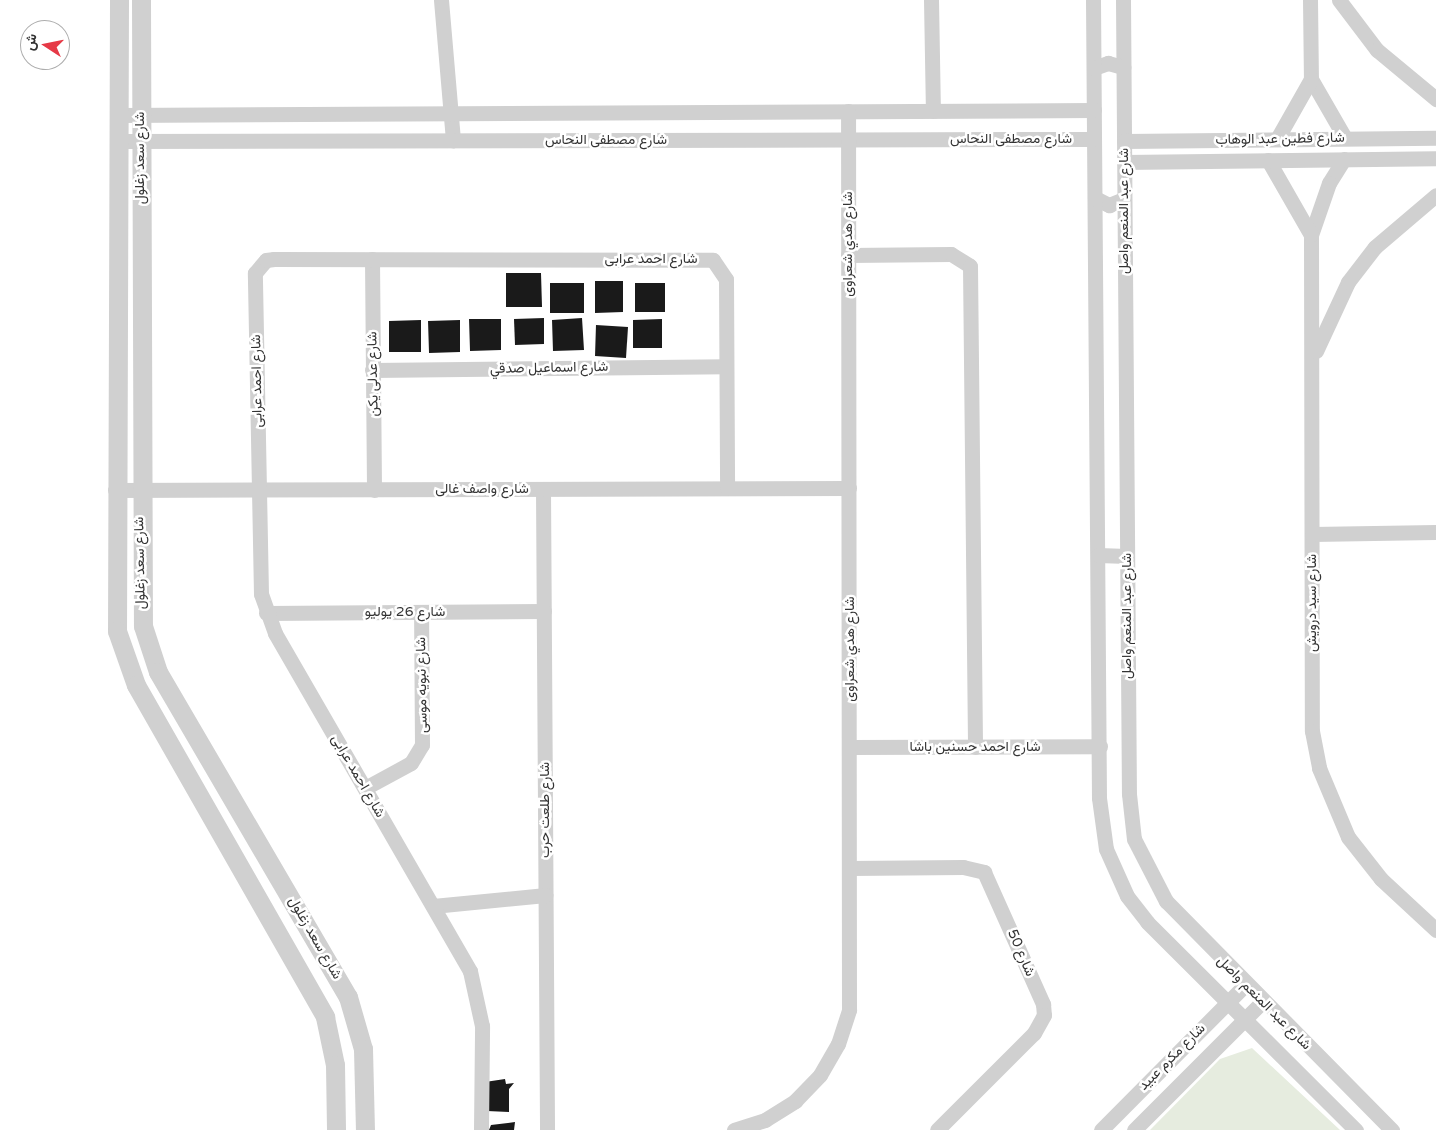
<!DOCTYPE html>
<html>
<head>
<meta charset="utf-8">
<style>
  body { margin:0 }
  #map { position:relative; width:1436px; height:1130px; overflow:hidden; background:#fff; font-family:"Varela Round",Vazirmatn,sans-serif }
  div>[style] { position:absolute }
  .green>* { inset:0; background:#e6ecdf }
  .building>* { inset:0; background:#1a1a1a }
  .minor>* { height:15px; margin:-7.5px; padding:0 7.5px; transform-origin:7.5px; border-radius:7.5px; background:#d0d0d0 }
  .tertiary>* { height:19px; margin:-9.5px; padding:0 9.5px; transform-origin:9.5px; border-radius:9.5px; background:#d0d0d0 }
  span { translate:-50% -50%; white-space:nowrap; text-align:center; line-height:1.15; -webkit-text-stroke:5px #fff; paint-order:stroke }
  .street-label { font-size:14px; color:#333 }
  .north { position:absolute; left:20px; top:20px; width:50px; height:50px; box-sizing:border-box; background:#fff; border:1px solid #adadad; border-radius:50%; rotate:281deg; font-size:14px; font-weight:700; line-height:20px; text-align:center; color:#333 }
  .north::after { content:''; display:block; margin:auto; width:18px; height:22px; background:#e63946; clip-path:polygon(50% 0,100% 100%,50% 72%,0 100%) }
</style>
</head>
<body>
<div id="map">
  <div class="green">
    <div style="clip-path:polygon(1252px 1048px,1340px 1130px,1150px 1130px,1220px 1059px)"></div>
  </div>
  <div class="building">
    <div style="clip-path:polygon(506px 273px,541px 273px,542px 307px,506px 307px)"></div>
    <div style="clip-path:polygon(595px 281px,623px 281px,623px 312px,595px 313px)"></div>
    <div style="clip-path:polygon(550px 283px,584px 283px,584px 313px,550px 313px)"></div>
    <div style="clip-path:polygon(635px 283px,665px 283px,665px 312px,635px 312px)"></div>
    <div style="clip-path:polygon(544px 318px,544px 344px,515px 345px,514px 319px)"></div>
    <div style="clip-path:polygon(582px 318px,584px 350px,553px 351px,552px 320px)"></div>
    <div style="clip-path:polygon(469px 319px,501px 319px,501px 350px,470px 351px)"></div>
    <div style="clip-path:polygon(662px 319px,662px 348px,633px 348px,633px 320px)"></div>
    <div style="clip-path:polygon(421px 320px,421px 352px,389px 352px,389px 321px)"></div>
    <div style="clip-path:polygon(460px 320px,460px 352px,429px 353px,428px 321px)"></div>
    <div style="clip-path:polygon(596px 325px,628px 327px,626px 358px,595px 356px)"></div>
    <div style="clip-path:polygon(505px 1079px,506px 1084px,514px 1083px,509px 1089px,509px 1112px,487px 1111px,485px 1082px)"></div>
    <div style="clip-path:polygon(515px 1122px,514px 1130px,489px 1130px,491px 1125px)"></div>
  </div>
  <div class="minor">
    <div style="left:441px;top:0;width:141px;rotate:85.1deg"></div>
    <div style="left:931px;top:0;width:111px;rotate:89deg"></div>
    <div style="left:1093px;top:0;width:798px;rotate:89.57deg"></div>
    <div style="left:1099px;top:798px;width:51px;rotate:82.2deg"></div>
    <div style="left:1106px;top:849px;width:51px;rotate:65.9deg"></div>
    <div style="left:1127px;top:896px;width:33px;rotate:52deg"></div>
    <div style="left:1147px;top:922px;width:295px;rotate:44.9deg"></div>
    <div style="left:1123px;top:0;width:794px;rotate:89.57deg"></div>
    <div style="left:1129px;top:794px;width:45px;rotate:83.7deg"></div>
    <div style="left:1134px;top:839px;width:70px;rotate:62.7deg"></div>
    <div style="left:1166px;top:901px;width:322px;rotate:45.4deg"></div>
    <div style="left:1310px;top:0;width:79px;rotate:89.3deg"></div>
    <div style="left:1311px;top:79px;width:68px;rotate:60deg"></div>
    <div style="left:1339px;top:0;width:63px;rotate:52.8deg"></div>
    <div style="left:1377px;top:50px;width:77px;rotate:39.7deg"></div>
    <div style="left:1094px;top:68px;width:15px;rotate:-20deg"></div>
    <div style="left:1108px;top:63px;width:16px;rotate:15deg"></div>
    <div style="left:118px;top:115px;width:976px;rotate:-0.29deg"></div>
    <div style="left:1277px;top:139px;width:69px;rotate:-60.5deg"></div>
    <div style="left:118px;top:141px;width:976px;rotate:-0.12deg"></div>
    <div style="left:1124px;top:141px;width:312px;rotate:-0.6deg"></div>
    <div style="left:1344px;top:159px;width:28px;rotate:122deg"></div>
    <div style="left:1329px;top:183px;width:55px;rotate:109.1deg"></div>
    <div style="left:1311px;top:235px;width:496px;rotate:89.9deg"></div>
    <div style="left:1312px;top:731px;width:38px;rotate:79deg"></div>
    <div style="left:1319px;top:768px;width:75px;rotate:67.2deg"></div>
    <div style="left:1348px;top:837px;width:53px;rotate:51.8deg"></div>
    <div style="left:1381px;top:879px;width:75px;rotate:42.8deg"></div>
    <div style="left:1268px;top:160px;width:86px;rotate:60.2deg"></div>
    <div style="left:1124px;top:162px;width:312px;rotate:-0.7deg"></div>
    <div style="left:1095px;top:198px;width:16px;rotate:27deg"></div>
    <div style="left:1109px;top:205px;width:16px;rotate:-22deg"></div>
    <div style="left:848px;top:255px;width:103px;rotate:-0.6deg"></div>
    <div style="left:951px;top:254px;width:22px;rotate:32deg"></div>
    <div style="left:970px;top:266px;width:481px;rotate:89.4deg"></div>
    <div style="left:372px;top:259px;width:231px;rotate:89.5deg"></div>
    <div style="left:1316px;top:351px;width:76px;rotate:-65.1deg"></div>
    <div style="left:1348px;top:282px;width:44px;rotate:-52.4deg"></div>
    <div style="left:1375px;top:247px;width:80px;rotate:-40.4deg"></div>
    <div style="left:372px;top:370px;width:354px;rotate:-0.6deg"></div>
    <div style="left:543px;top:489px;width:641px;rotate:89.64deg"></div>
    <div style="left:115px;top:490px;width:734px;rotate:-0.16deg"></div>
    <div style="left:1312px;top:534px;width:124px;rotate:-0.9deg"></div>
    <div style="left:1098px;top:555px;width:29px;rotate:2deg"></div>
    <div style="left:266px;top:613px;width:278px;rotate:-0.4deg"></div>
    <div style="left:850px;top:747px;width:250px;rotate:-0.2deg"></div>
    <div style="left:365px;top:788px;width:52px;rotate:-28.5deg"></div>
    <div style="left:411px;top:763px;width:21px;rotate:-59deg"></div>
    <div style="left:422px;top:745px;width:133px;rotate:-90.4deg"></div>
    <div style="left:850px;top:868px;width:113px;rotate:-0.5deg"></div>
    <div style="left:963px;top:867px;width:22px;rotate:13deg"></div>
    <div style="left:984px;top:872px;width:145px;rotate:65.9deg"></div>
    <div style="left:1043px;top:1004px;width:11px;rotate:85deg"></div>
    <div style="left:1044px;top:1015px;width:21px;rotate:119deg"></div>
    <div style="left:1034px;top:1033px;width:137px;rotate:135deg"></div>
    <div style="left:433px;top:906px;width:113px;rotate:-5.6deg"></div>
    <div style="left:481px;top:1130px;width:104px;rotate:-89.4deg"></div>
    <div style="left:482px;top:1026px;width:56px;rotate:-102.3deg"></div>
    <div style="left:470px;top:971px;width:390px;rotate:-120deg"></div>
    <div style="left:275px;top:633px;width:41px;rotate:-109.7deg"></div>
    <div style="left:261px;top:594px;width:321px;rotate:-91.1deg"></div>
    <div style="left:255px;top:273px;width:17px;rotate:-50deg"></div>
    <div style="left:266px;top:260px;width:8px;rotate:-7deg"></div>
    <div style="left:274px;top:259px;width:439px;rotate:0.1deg"></div>
    <div style="left:713px;top:260px;width:23px;rotate:56deg"></div>
    <div style="left:726px;top:279px;width:209px;rotate:89.7deg"></div>
    <div style="left:734px;top:1130px;width:33px;rotate:-18deg"></div>
    <div style="left:765px;top:1120px;width:36px;rotate:-32deg"></div>
    <div style="left:795px;top:1101px;width:36px;rotate:-46deg"></div>
    <div style="left:820px;top:1075px;width:36px;rotate:-60deg"></div>
    <div style="left:838px;top:1044px;width:36px;rotate:-72deg"></div>
    <div style="left:849px;top:1010px;width:899px;rotate:-90.06deg"></div>
    <div style="left:1101px;top:1130px;width:204px;rotate:-45.2deg"></div>
    <div style="left:1134px;top:1130px;width:181px;rotate:-45deg"></div>
  </div>
  <div class="tertiary">
    <div style="left:119px;top:0;width:631px;rotate:90.18deg"></div>
    <div style="left:117px;top:631px;width:57px;rotate:70.6deg"></div>
    <div style="left:136px;top:685px;width:382px;rotate:60.3deg"></div>
    <div style="left:325px;top:1017px;width:49px;rotate:78.2deg"></div>
    <div style="left:335px;top:1065px;width:65px;rotate:89.1deg"></div>
    <div style="left:141px;top:0;width:626px;rotate:89.82deg"></div>
    <div style="left:143px;top:626px;width:48px;rotate:71.9deg"></div>
    <div style="left:158px;top:672px;width:376px;rotate:59.7deg"></div>
    <div style="left:348px;top:997px;width:54px;rotate:73.9deg"></div>
    <div style="left:363px;top:1049px;width:81px;rotate:88.6deg"></div>
  </div>
  <div class="street-label">
    <span style="left:1011px;top:139px">شارع مصطفى النحاس</span>
    <span style="left:1280px;top:139px;rotate:-1deg">شارع فطين عبد الوهاب</span>
    <span style="left:606px;top:140px">شارع مصطفى النحاس</span>
    <span style="left:140px;top:158px;rotate:-90deg">شارع سعد زغلول</span>
    <span style="left:1124px;top:211px;rotate:-90deg">شارع عبد المنعم واصل</span>
    <span style="left:848px;top:244px;rotate:-90deg">شارع هدي شعراوى</span>
    <span style="left:651px;top:259px">شارع احمد عرابى</span>
    <span style="left:549px;top:368px;rotate:-1deg">شارع اسماعيل صدقي</span>
    <span style="left:373px;top:374px;rotate:-91deg">شارع عدلى يكن</span>
    <span style="left:257px;top:381px;rotate:-91deg">شارع احمد عرابى</span>
    <span style="left:482px;top:489px">شارع واصف غالى</span>
    <span style="left:140px;top:563px;rotate:-91deg">شارع سعد زغلول</span>
    <span style="left:1312px;top:603px;rotate:-90deg">شارع سيد درويش</span>
    <span style="left:405px;top:612px">شارع 26 يوليو</span>
    <span style="left:1127px;top:616px;rotate:-90deg">شارع عبد المنعم واصل</span>
    <span style="left:850px;top:649px;rotate:-90deg">شارع هدي شعراوى</span>
    <span style="left:422px;top:685px;rotate:-91deg">شارع نبويه موسى</span>
    <span style="left:975px;top:747px">شارع احمد حسنين باشا</span>
    <span style="left:358px;top:776px;rotate:60deg">شارع احمد عرابى</span>
    <span style="left:545px;top:810px;rotate:-90deg">شارع طلعت حرب</span>
    <span style="left:315px;top:938px;rotate:60deg">شارع سعد زغلول</span>
    <span style="left:1021px;top:953px;rotate:67deg">شارع 50</span>
    <span style="left:1264px;top:1003px;rotate:45deg">شارع عبد المنعم واصل</span>
    <span style="left:1172px;top:1057px;rotate:-45deg">شارع مكرم عبيد</span>
  </div>
  <div class="north">ش</div>
</div>
</body>
</html>
